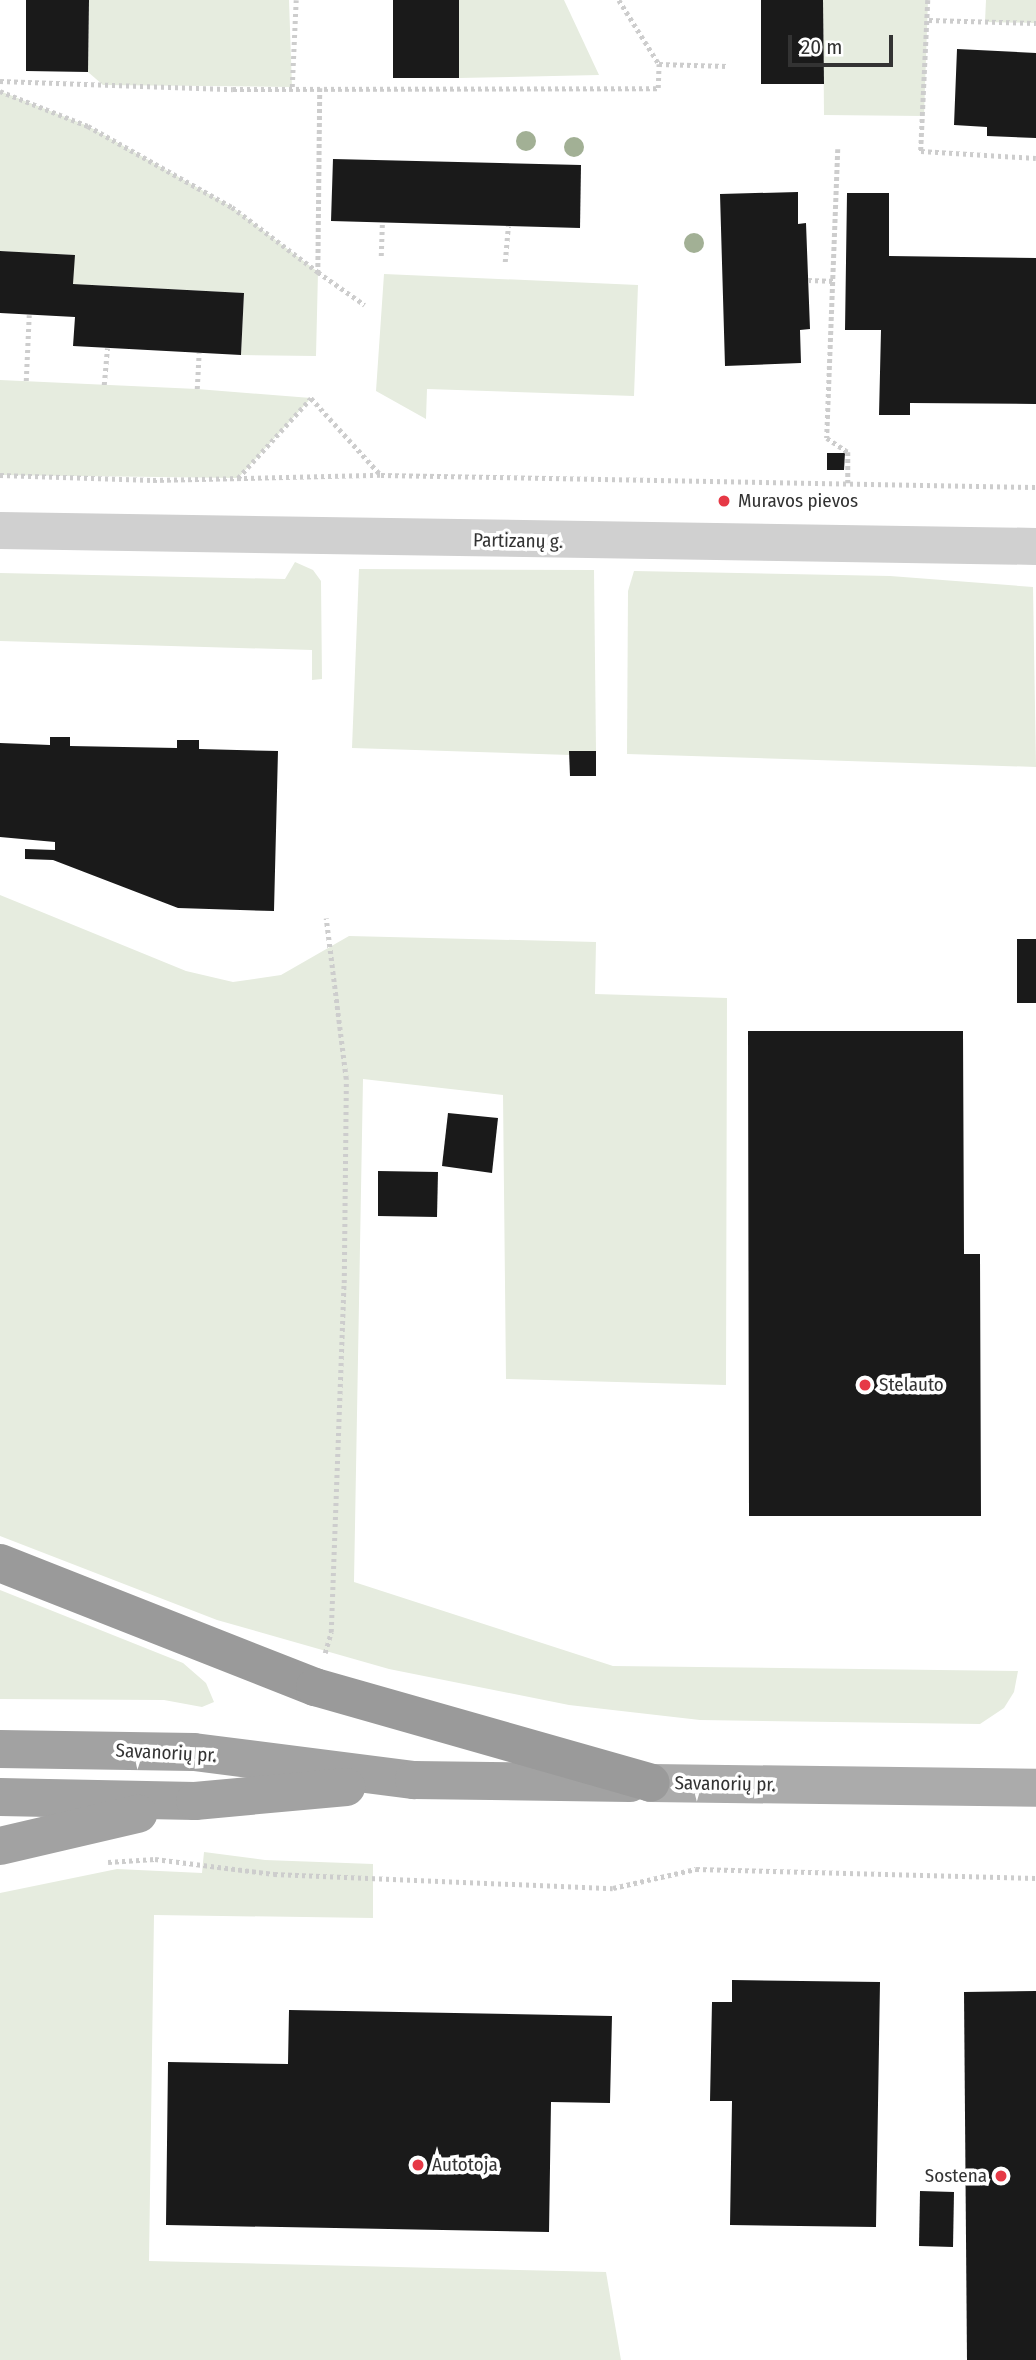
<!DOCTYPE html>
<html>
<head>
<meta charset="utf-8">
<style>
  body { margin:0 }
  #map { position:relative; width:1036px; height:2360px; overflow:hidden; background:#fff; font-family:"Fira Sans Condensed",sans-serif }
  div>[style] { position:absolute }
  .green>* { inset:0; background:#e6ecdf }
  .building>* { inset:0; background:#1a1a1a }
  .path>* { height:4.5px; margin-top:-2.25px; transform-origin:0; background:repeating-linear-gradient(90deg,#cdcdcd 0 3.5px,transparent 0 7px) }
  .tertiary>* { height:37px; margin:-18.5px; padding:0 18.5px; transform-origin:18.5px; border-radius:18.5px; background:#d0d0d0 }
  .primary>* { height:38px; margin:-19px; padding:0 19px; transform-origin:19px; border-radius:19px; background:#ababab }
  .trunk>* { height:38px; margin:-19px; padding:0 19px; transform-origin:19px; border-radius:19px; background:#a2a2a2 }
  .motorway>* { height:38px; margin:-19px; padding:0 19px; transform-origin:19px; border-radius:19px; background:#9a9a9a }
  .trees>* { width:20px; height:20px; margin:-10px; border-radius:50%; background:#a2b095 }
  .dots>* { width:19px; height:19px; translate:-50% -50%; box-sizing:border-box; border:4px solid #fff; border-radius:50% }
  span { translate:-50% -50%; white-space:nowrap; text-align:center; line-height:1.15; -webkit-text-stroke:7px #fff; paint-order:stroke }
  .poi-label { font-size:19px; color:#333 }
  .left { translate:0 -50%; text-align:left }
  .right { translate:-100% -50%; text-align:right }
  .street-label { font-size:19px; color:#333 }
  .scale { position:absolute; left:788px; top:35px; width:105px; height:32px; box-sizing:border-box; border:4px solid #333; border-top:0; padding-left:9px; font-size:21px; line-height:24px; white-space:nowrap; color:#333; -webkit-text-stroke:5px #fff; paint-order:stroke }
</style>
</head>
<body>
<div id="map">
  <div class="green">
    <div style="clip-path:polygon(89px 0,289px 0,292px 87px,103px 85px,88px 72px)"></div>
    <div style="clip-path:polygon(459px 0,564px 0,599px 75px,459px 78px)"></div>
    <div style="clip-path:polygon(823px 0,928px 0,924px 116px,824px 115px)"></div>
    <div style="clip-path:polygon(986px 0,1036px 0,1036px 23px,985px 22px)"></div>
    <div style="clip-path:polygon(0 91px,88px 126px,232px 207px,318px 272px,316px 356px,241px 355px,244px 293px,73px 284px,74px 255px,0 251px)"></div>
    <div style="clip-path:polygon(384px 274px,638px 285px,634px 396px,427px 389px,426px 419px,376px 391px)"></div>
    <div style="clip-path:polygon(0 380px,197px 389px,311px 398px,238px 478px,0 475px)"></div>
    <div style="clip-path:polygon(295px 562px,313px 570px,321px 581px,322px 679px,312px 680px,312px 650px,0 641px,0 573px,285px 579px)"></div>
    <div style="clip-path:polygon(359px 569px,594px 570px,596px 751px,570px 755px,352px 748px)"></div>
    <div style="clip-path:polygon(634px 571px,890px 576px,1033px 587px,1036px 767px,627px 754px,628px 591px)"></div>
    <div style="clip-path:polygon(0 895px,186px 971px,233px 982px,281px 975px,349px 936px,596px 942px,595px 994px,727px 998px,726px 1385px,506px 1379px,503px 1095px,363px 1079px,354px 1582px,613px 1666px,1018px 1671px,1014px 1692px,1004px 1708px,980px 1724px,700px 1720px,569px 1705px,389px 1669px,217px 1620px,0 1536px)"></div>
    <div style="clip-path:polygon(0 1590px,183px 1663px,206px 1683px,214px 1702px,202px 1707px,164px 1700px,0 1699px)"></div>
    <div style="clip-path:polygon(204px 1852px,265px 1860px,373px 1864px,373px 1918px,154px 1915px,149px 2261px,606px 2272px,621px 2360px,0 2360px,0 1893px,117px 1869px,202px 1873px)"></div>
  </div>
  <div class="building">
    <div style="clip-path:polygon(26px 0,89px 0,88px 72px,26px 71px)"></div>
    <div style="clip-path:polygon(393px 0,459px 0,459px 78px,393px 78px)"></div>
    <div style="clip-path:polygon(761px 0,823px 0,824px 84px,761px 84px)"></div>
    <div style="clip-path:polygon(957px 49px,1036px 53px,1036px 138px,987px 136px,987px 127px,954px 125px)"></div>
    <div style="clip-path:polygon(333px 159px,581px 165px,580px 228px,331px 221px)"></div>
    <div style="clip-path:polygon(798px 192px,798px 224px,806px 223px,810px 329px,800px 330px,801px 363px,725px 366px,720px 194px)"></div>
    <div style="clip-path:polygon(847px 193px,889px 193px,889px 256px,1036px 258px,1036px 404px,910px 403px,910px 415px,879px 415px,881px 330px,845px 330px)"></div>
    <div style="clip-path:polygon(0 251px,75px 255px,73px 284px,244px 293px,241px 355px,73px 346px,75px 317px,0 313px)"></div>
    <div style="clip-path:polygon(827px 453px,845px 453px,844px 470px,827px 470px)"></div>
    <div style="clip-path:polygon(50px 737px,70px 737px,70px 746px,177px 748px,177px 740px,199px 740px,199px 749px,278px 751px,274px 911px,178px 908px,53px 860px,25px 859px,25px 849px,55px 850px,55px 842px,0 837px,0 743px,50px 745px)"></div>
    <div style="clip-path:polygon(569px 751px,596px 751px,596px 776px,570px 776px)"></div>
    <div style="clip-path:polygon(1017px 939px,1036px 939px,1036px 1003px,1017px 1003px)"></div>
    <div style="clip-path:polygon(748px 1031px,963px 1031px,964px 1254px,980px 1254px,981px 1516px,749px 1516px)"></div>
    <div style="clip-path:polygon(448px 1113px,498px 1118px,492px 1173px,442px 1166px)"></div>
    <div style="clip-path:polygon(378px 1171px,438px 1172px,437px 1217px,378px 1216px)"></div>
    <div style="clip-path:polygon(732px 1980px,880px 1982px,876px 2227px,730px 2225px,732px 2101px,710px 2101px,712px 2002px,732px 2002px)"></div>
    <div style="clip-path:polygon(1036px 1991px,1036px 2360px,967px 2360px,964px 1992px)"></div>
    <div style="clip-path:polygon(289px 2010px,612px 2016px,610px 2103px,551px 2102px,549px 2232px,166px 2225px,168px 2062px,288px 2064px)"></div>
    <div style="clip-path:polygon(920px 2191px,954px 2192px,953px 2247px,919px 2246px)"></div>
  </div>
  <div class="path">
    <div style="left:619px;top:0;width:75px;rotate:58deg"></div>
    <div style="left:928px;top:0;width:151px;rotate:92.7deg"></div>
    <div style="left:921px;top:151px;width:115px;rotate:3.5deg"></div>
    <div style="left:929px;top:20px;width:107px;rotate:1.6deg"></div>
    <div style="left:0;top:81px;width:233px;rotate:2deg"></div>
    <div style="left:233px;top:89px;width:425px;rotate:-0.1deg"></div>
    <div style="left:658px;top:88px;width:24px;rotate:-88deg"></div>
    <div style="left:659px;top:64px;width:68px;rotate:1.7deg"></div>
    <div style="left:292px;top:87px;width:87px;rotate:-87.4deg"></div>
    <div style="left:320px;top:88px;width:184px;rotate:90.6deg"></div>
    <div style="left:318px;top:272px;width:57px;rotate:35.1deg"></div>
    <div style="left:0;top:91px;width:95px;rotate:21.7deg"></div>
    <div style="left:88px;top:126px;width:165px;rotate:29.4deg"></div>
    <div style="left:232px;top:207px;width:108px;rotate:37.1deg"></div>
    <div style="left:838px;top:149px;width:289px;rotate:92.2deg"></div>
    <div style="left:827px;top:438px;width:25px;rotate:34deg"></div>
    <div style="left:848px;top:452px;width:31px;rotate:90deg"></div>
    <div style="left:381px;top:256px;width:33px;rotate:-88deg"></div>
    <div style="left:505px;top:262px;width:36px;rotate:-85deg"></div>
    <div style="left:808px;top:280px;width:28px;rotate:2deg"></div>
    <div style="left:26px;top:381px;width:66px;rotate:-87.4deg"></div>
    <div style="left:104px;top:385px;width:37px;rotate:-85deg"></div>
    <div style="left:197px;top:389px;width:36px;rotate:-87deg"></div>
    <div style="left:0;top:475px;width:153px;rotate:1.9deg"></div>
    <div style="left:153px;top:480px;width:228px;rotate:-1.3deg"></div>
    <div style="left:381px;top:475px;width:655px;rotate:1.05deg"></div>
    <div style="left:238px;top:478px;width:108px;rotate:-47.6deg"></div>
    <div style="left:311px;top:398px;width:103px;rotate:47.8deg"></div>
    <div style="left:325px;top:1653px;width:22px;rotate:-74deg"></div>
    <div style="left:331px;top:1632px;width:349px;rotate:-87.9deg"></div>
    <div style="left:344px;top:1283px;width:204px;rotate:-89.4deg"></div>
    <div style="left:346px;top:1079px;width:162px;rotate:-97.1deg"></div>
    <div style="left:108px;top:1862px;width:47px;rotate:-3.7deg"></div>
    <div style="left:155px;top:1859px;width:120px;rotate:7.2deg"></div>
    <div style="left:274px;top:1874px;width:339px;rotate:2.4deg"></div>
    <div style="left:613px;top:1888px;width:85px;rotate:-12.9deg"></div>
    <div style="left:696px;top:1869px;width:340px;rotate:1.5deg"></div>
  </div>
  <div class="tertiary">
    <div style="left:0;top:530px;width:1036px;rotate:0.88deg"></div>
  </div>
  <div class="primary">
    <div style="left:651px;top:1783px;width:385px;rotate:0.7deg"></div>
  </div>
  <div class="trunk">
    <div style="left:0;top:1749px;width:194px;rotate:0.9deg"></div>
    <div style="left:194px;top:1752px;width:222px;rotate:7.3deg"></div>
    <div style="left:414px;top:1780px;width:216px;rotate:0.8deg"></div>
    <div style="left:0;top:1797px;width:195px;rotate:1.2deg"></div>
    <div style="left:195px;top:1801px;width:152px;rotate:-5.3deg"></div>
    <div style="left:0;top:1846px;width:142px;rotate:-13.1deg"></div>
  </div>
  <div class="motorway">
    <div style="left:0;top:1563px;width:339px;rotate:21.5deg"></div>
    <div style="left:315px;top:1687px;width:349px;rotate:15.9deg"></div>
  </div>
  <div class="trees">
    <div style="left:526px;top:141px"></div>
    <div style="left:574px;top:147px"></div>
    <div style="left:694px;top:243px"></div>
  </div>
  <div class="dots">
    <div style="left:724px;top:501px;background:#e63946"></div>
    <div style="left:865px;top:1385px;background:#e63946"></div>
    <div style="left:418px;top:2165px;background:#e63946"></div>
    <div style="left:1001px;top:2176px;background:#e63946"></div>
  </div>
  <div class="poi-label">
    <span class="left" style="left:738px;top:501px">Muravos pievos</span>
    <span class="left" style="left:879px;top:1385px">Stelauto</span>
    <span class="left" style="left:432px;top:2165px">Autotoja</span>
    <span class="right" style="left:987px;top:2176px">Sostena</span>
  </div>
  <div class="street-label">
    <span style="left:518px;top:541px;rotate:1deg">Partizanų g.</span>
    <span style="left:166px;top:1753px;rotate:3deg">Savanorių pr.</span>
    <span style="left:725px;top:1784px;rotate:1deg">Savanorių pr.</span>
  </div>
  <div class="scale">20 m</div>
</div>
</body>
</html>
